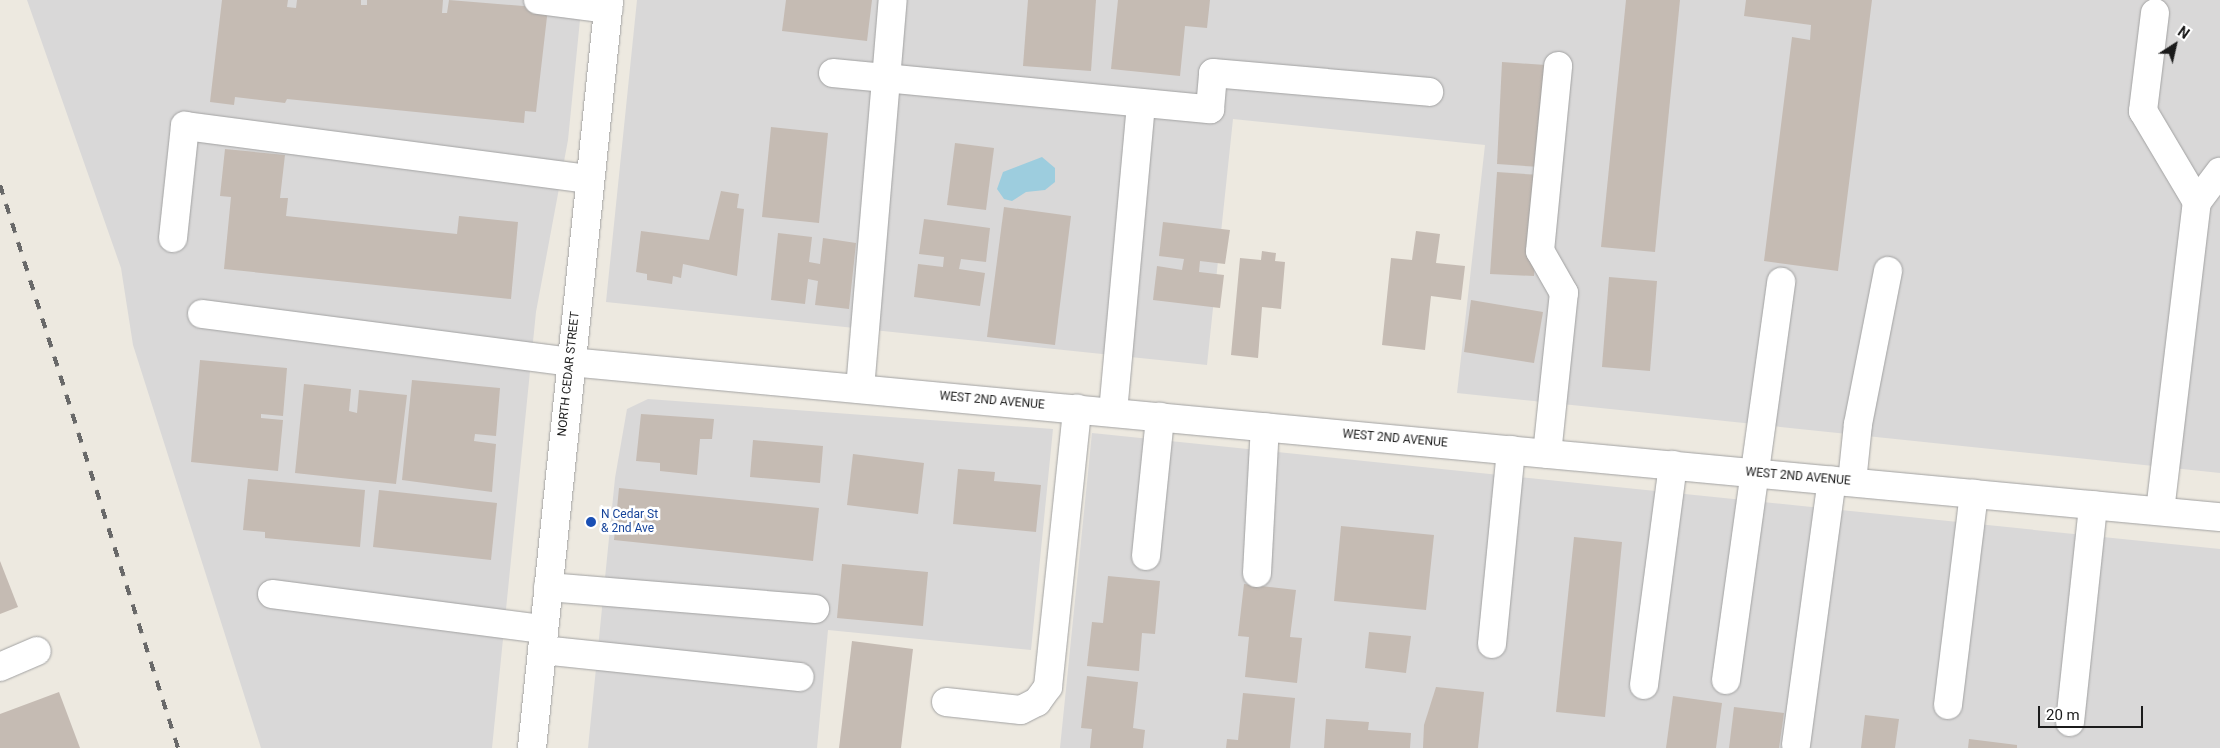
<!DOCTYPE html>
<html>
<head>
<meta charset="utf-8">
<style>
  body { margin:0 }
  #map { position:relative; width:2220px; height:748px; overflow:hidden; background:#ede9e0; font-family:Roboto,sans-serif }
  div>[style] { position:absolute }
  .residential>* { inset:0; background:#d9d8d8 }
  .water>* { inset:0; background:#9dcdde }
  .building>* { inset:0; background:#c5bbb3 }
  .roads { filter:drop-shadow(0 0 1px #a2a2a2) drop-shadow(0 0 1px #a2a2a2) }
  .minor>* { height:28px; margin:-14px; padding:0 14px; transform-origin:14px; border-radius:14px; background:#fff }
  .rail>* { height:4px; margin-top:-2px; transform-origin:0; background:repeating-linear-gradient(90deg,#696969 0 10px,transparent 0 20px) }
  .dots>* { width:14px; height:14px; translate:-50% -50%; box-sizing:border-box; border:2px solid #fff; border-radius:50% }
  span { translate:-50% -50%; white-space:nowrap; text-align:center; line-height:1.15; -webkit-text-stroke:5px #fff; paint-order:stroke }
  .street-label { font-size:12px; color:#1b1b1b }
  .transit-label { font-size:12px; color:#164399 }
  .left { translate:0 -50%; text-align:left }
  .north { position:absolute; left:2150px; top:20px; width:50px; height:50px; -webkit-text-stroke:4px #fff; paint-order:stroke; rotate:35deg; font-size:14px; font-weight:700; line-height:20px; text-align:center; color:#1b1b1b }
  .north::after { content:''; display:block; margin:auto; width:18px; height:22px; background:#1b1b1b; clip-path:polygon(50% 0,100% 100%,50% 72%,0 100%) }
  .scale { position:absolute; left:2038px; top:706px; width:105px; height:22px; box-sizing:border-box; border:2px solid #1b1b1b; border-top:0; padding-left:6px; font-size:15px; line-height:18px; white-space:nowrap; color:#1b1b1b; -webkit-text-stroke:4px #fff; paint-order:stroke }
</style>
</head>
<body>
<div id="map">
  <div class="residential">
    <div style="clip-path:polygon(27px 0,582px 0,568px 140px,536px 312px,492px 748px,261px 748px,133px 345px,121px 268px)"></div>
    <div style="clip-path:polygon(637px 0,2220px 0,2220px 473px,1457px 393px,1485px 145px,1233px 119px,1207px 365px,606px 302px)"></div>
    <div style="clip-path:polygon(648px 399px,1053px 429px,1031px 650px,828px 630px,817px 748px,588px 748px,615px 478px,627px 409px)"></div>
    <div style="clip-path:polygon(1092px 433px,2220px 549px,2220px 748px,1060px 748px)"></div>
  </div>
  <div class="water">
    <div style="clip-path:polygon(1042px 157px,1055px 168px,1055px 182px,1045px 190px,1026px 192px,1012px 201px,1004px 199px,997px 189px,1003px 172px)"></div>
  </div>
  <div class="building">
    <div style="clip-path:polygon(222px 0,288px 0,287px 7px,296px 8px,297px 0,361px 0,361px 5px,367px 5px,367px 0,443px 0,442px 13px,447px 13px,449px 0,548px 8px,536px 112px,525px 111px,524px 123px,287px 99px,285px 103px,235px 97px,234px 105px,210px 102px)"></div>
    <div style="clip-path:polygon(786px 0,872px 0,867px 41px,782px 31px)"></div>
    <div style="clip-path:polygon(1028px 0,1096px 0,1091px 71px,1023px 66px)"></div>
    <div style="clip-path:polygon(1118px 0,1210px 0,1207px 28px,1185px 26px,1180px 76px,1111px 69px)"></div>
    <div style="clip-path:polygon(1626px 0,1680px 0,1655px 252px,1601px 247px)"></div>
    <div style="clip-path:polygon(1746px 0,1872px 0,1838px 271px,1764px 261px,1792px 37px,1810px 40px,1811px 25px,1744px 16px)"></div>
    <div style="clip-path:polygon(1502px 62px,1546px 65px,1540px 167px,1497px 164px)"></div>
    <div style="clip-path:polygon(771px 127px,828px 133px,819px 223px,762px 217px)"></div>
    <div style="clip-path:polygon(955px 143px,994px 148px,986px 210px,947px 205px)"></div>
    <div style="clip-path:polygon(225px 149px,285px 155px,280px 198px,288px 198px,286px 216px,457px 234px,459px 216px,518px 222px,511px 299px,224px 269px,231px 197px,220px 196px)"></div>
    <div style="clip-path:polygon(1497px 172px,1540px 175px,1534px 276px,1490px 274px)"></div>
    <div style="clip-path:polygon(721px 191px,739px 194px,737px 208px,744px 209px,737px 276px,683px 264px,681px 278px,673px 276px,672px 284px,647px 280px,647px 274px,636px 272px,641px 231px,709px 240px)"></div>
    <div style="clip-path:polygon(1004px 207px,1071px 216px,1055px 345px,987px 337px)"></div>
    <div style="clip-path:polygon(924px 219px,990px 228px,986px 262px,961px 259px,959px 269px,985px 273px,980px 306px,914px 297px,918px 264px,943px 267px,944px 257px,919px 254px)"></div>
    <div style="clip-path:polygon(1163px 222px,1230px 230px,1225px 264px,1200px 261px,1199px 272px,1224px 275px,1220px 308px,1153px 300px,1157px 266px,1182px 270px,1184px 259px,1159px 256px)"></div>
    <div style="clip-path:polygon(1416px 231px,1440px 234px,1436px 263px,1465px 266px,1461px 300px,1431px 296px,1425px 350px,1382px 345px,1391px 258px,1412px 260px)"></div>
    <div style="clip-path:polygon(778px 233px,812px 237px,809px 262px,820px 264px,823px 238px,856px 243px,849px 309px,815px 305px,818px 281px,808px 279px,805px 304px,771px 300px)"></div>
    <div style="clip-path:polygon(1262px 251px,1276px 253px,1275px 261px,1285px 262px,1281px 309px,1262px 307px,1258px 358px,1231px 355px,1240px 258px,1261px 260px)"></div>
    <div style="clip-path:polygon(1609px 277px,1657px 281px,1650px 371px,1602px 367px)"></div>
    <div style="clip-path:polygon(1471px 300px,1543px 312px,1534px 363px,1464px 352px)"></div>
    <div style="clip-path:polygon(200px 360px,287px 368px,283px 416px,261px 414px,261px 418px,283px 420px,278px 471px,191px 462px)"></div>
    <div style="clip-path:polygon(412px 380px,500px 388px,496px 436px,475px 434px,474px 441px,496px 444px,492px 492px,402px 480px)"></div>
    <div style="clip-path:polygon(304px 384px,351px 389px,349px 411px,357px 413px,359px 390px,407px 395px,396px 484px,295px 473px)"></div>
    <div style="clip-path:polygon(641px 414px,714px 419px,712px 439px,700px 439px,697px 475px,660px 471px,660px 463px,636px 461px)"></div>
    <div style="clip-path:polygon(753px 440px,823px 446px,820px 483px,750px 477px)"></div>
    <div style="clip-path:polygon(853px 454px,924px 463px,918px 514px,847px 505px)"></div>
    <div style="clip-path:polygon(958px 469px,995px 472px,994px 481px,1041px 485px,1036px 532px,953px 524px)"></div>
    <div style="clip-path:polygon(248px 479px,365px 490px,360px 547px,265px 538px,265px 532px,243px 530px)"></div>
    <div style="clip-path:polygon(619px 488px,819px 508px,813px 561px,614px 540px)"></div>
    <div style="clip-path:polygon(379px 490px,497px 503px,491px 560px,373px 547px)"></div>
    <div style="clip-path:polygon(1341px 526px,1434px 535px,1426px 610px,1334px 601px)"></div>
    <div style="clip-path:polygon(1574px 537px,1622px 542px,1605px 717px,1556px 712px)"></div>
    <div style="clip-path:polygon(0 561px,18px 607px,0 614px)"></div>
    <div style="clip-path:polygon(842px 564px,928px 572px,923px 626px,837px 618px)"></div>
    <div style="clip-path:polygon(1108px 576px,1160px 581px,1155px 634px,1142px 633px,1139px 671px,1087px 666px,1092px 622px,1103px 623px)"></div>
    <div style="clip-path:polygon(1244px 584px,1296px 590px,1290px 637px,1302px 638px,1297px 683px,1245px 677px,1249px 637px,1238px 636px)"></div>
    <div style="clip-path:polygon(1369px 632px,1411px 636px,1406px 673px,1365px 668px)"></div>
    <div style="clip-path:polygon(852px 641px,913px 649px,901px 748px,839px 748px)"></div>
    <div style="clip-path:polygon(1087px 676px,1138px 682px,1133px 728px,1145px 730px,1143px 748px,1090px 748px,1092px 729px,1081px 728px)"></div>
    <div style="clip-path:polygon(1436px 687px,1484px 692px,1478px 748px,1423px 748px,1424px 725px)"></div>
    <div style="clip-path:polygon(59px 692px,80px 748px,0 748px,0 714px)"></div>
    <div style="clip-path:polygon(1243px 693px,1295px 698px,1290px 748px,1226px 748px,1227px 739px,1238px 740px)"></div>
    <div style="clip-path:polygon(1673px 696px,1722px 703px,1716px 748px,1666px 748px)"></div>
    <div style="clip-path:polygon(1734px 707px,1784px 713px,1779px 748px,1729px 748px)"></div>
    <div style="clip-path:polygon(1865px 715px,1899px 719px,1895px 748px,1861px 748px)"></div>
    <div style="clip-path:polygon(1326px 719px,1369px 722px,1368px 730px,1411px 733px,1410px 748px,1324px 748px)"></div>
    <div style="clip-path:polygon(1969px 739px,2017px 745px,2017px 748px,1968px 748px)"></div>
  </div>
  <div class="roads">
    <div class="minor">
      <div style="left:538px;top:0;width:71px;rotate:7.3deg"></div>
      <div style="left:2155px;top:13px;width:99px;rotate:97deg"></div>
      <div style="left:2143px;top:111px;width:106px;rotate:59.3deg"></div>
      <div style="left:833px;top:73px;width:379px;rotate:5.5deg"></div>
      <div style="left:1210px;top:109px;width:36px;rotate:-85deg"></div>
      <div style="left:1213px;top:73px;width:217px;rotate:5deg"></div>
      <div style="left:173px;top:238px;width:113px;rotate:-83.9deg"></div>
      <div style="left:185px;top:126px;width:407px;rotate:7.5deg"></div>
      <div style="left:202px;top:314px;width:371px;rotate:7.4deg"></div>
      <div style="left:570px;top:362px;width:1657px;rotate:5.37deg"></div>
      <div style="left:860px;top:389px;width:390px;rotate:-85.2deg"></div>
      <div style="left:1113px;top:412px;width:309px;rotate:-84.8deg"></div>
      <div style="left:1547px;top:454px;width:162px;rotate:-84deg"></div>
      <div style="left:1564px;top:293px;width:48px;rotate:-119.7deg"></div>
      <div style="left:1540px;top:251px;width:186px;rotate:-84.4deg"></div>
      <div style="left:1852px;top:482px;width:58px;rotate:-84.1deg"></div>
      <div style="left:1858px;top:424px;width:156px;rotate:-78.9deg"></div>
      <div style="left:2160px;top:511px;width:311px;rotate:-83.2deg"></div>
      <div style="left:2197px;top:202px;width:38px;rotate:-53deg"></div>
      <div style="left:1146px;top:556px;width:140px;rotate:-84.2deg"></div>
      <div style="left:1257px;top:573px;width:146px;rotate:-86.9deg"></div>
      <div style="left:548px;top:587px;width:268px;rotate:4.7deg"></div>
      <div style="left:272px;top:594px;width:273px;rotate:7.4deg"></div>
      <div style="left:1492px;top:644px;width:195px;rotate:-84.4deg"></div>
      <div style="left:542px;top:650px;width:259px;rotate:6deg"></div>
      <div style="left:0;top:667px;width:40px;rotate:-23.4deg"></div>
      <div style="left:1726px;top:680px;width:402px;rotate:-82.1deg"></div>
      <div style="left:1644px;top:685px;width:222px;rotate:-82.5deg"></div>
      <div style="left:946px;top:702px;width:75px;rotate:6.1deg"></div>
      <div style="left:1021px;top:710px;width:18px;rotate:-27deg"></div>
      <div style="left:1037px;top:702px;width:19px;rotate:-54deg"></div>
      <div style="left:1048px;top:687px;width:280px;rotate:-84deg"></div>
      <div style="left:1948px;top:705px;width:213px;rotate:-83deg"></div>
      <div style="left:2070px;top:722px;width:218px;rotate:-83.9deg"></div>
      <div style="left:1796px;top:745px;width:267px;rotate:-82.3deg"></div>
      <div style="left:532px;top:748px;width:752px;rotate:-84.12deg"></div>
    </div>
  </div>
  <div class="rail">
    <div style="left:0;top:185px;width:590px;rotate:72.45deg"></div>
  </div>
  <div class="dots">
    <div style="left:591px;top:522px;background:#1a4fb4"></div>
  </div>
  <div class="street-label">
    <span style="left:569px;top:374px;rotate:-84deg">NORTH CEDAR STREET</span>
    <span style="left:992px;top:401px;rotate:5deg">WEST 2ND AVENUE</span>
    <span style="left:1395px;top:439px;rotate:5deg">WEST 2ND AVENUE</span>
    <span style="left:1798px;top:477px;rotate:5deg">WEST 2ND AVENUE</span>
  </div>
  <div class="transit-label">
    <span class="left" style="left:601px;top:522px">N Cedar St<br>&amp; 2nd Ave</span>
  </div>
  <div class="north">N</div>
  <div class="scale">20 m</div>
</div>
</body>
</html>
